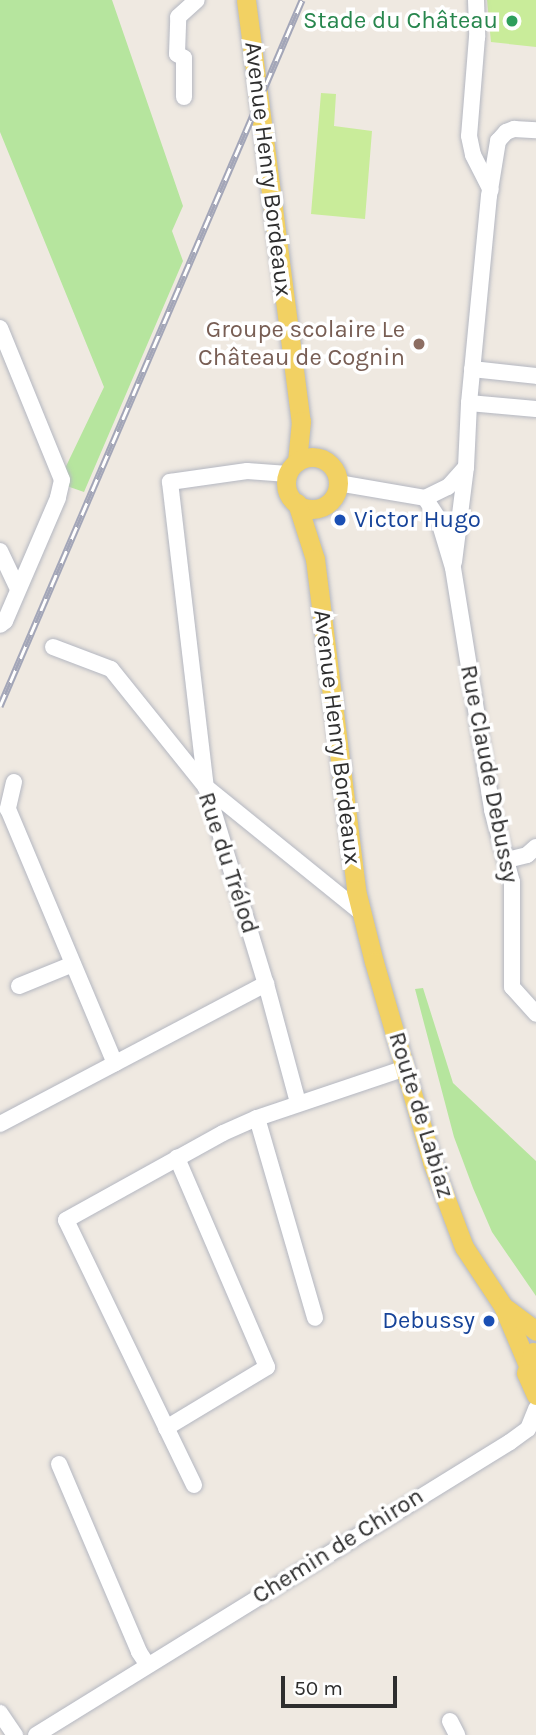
<!DOCTYPE html>
<html>
<head>
<meta charset="utf-8">
<style>
  body { margin:0 }
  #map { position:relative; width:536px; height:1735px; overflow:hidden; background:#efe9e1; font-family:Karla,sans-serif }
  div>[style] { position:absolute }
  .green>* { inset:0; background:#b6e59e }
  .pitch>* { inset:0; background:#c9ec9a }
  .roads { filter:drop-shadow(0 0 2px #b4b7c1) drop-shadow(0 0 2px #b4b7c1) }
  .minor>* { height:16px; margin:-8px; padding:0 8px; transform-origin:8px; border-radius:8px; background:#fff }
  .major>* { height:19px; margin:-9.5px; padding:0 9.5px; transform-origin:9.5px; border-radius:9.5px; background:#f2d163 }
  .major>.ring { margin:-9.5px; padding:0; box-sizing:content-box; background:none; border:19px solid #f2d163; border-radius:50% }
  .rail>* { height:7px; margin-top:-3.5px; transform-origin:0; background:repeating-linear-gradient(90deg,#fff 0 13px,#a3a6b8 0 26px); box-sizing:border-box; border-block:2px solid #a3a6b8 }
  .dots>* { width:19px; height:19px; translate:-50% -50%; box-sizing:border-box; border:4px solid #fff; border-radius:50% }
  span { translate:-50% -50%; white-space:nowrap; text-align:center; line-height:1.15; -webkit-text-stroke:7px #fff; paint-order:stroke }
  .leisure-label { font-size:24px; color:#27864d }
  .right { translate:-100% -50%; text-align:right }
  .street-label { font-size:24px; color:#2e2e2e }
  .education-label { font-size:24px; color:#785e54 }
  .transit-label { font-size:24px; color:#164399 }
  .left { translate:0 -50%; text-align:left }
  .scale { position:absolute; left:281px; top:1676px; width:116px; height:32px; box-sizing:border-box; border:4px solid #2e2e2e; border-top:0; padding-left:9px; font-size:21px; line-height:24px; white-space:nowrap; color:#2e2e2e; -webkit-text-stroke:5px #fff; paint-order:stroke }
</style>
</head>
<body>
<div id="map">
  <div class="green">
    <div style="clip-path:polygon(0 0,112px 0,183px 206px,172px 231px,183px 261px,84px 492px,58px 483px,104px 387px,0 132px)"></div>
    <div style="clip-path:polygon(423px 988px,453px 1083px,536px 1161px,536px 1296px,492px 1232px,473px 1188px,454px 1137px,415px 989px)"></div>
  </div>
  <div class="pitch">
    <div style="clip-path:polygon(487px 0,536px 0,536px 47px,491px 42px)"></div>
    <div style="clip-path:polygon(321px 93px,336px 94px,334px 126px,372px 131px,365px 219px,311px 214px)"></div>
  </div>
  <div class="roads">
    <div class="minor">
      <div style="left:476px;top:0;width:37px;rotate:88deg"></div>
      <div style="left:477px;top:37px;width:99px;rotate:94.6deg"></div>
      <div style="left:469px;top:136px;width:19px;rotate:78deg"></div>
      <div style="left:473px;top:155px;width:39px;rotate:63deg"></div>
      <div style="left:184px;top:97px;width:39px;rotate:-90deg"></div>
      <div style="left:184px;top:58px;width:8px;rotate:-150deg"></div>
      <div style="left:177px;top:54px;width:37px;rotate:-88deg"></div>
      <div style="left:178px;top:17px;width:25px;rotate:-42deg"></div>
      <div style="left:0;top:328px;width:164px;rotate:67.8deg"></div>
      <div style="left:62px;top:480px;width:18px;rotate:103deg"></div>
      <div style="left:58px;top:498px;width:134px;rotate:113.3deg"></div>
      <div style="left:5px;top:621px;width:6px;rotate:141deg"></div>
      <div style="left:472px;top:369px;width:64px;rotate:6.2deg"></div>
      <div style="left:469px;top:403px;width:67px;rotate:5.1deg"></div>
      <div style="left:288px;top:474px;width:41px;rotate:-175.8deg"></div>
      <div style="left:247px;top:471px;width:78px;rotate:171.9deg"></div>
      <div style="left:170px;top:482px;width:307px;rotate:83.3deg"></div>
      <div style="left:206px;top:787px;width:202px;rotate:39deg"></div>
      <div style="left:338px;top:483px;width:88px;rotate:9.8deg"></div>
      <div style="left:425px;top:498px;width:24px;rotate:57deg"></div>
      <div style="left:438px;top:518px;width:52px;rotate:73.3deg"></div>
      <div style="left:453px;top:568px;width:245px;rotate:80.8deg"></div>
      <div style="left:492px;top:810px;width:75px;rotate:74.5deg"></div>
      <div style="left:512px;top:882px;width:105px;rotate:90deg"></div>
      <div style="left:512px;top:987px;width:36px;rotate:48deg"></div>
      <div style="left:425px;top:498px;width:25px;rotate:-26deg"></div>
      <div style="left:448px;top:487px;width:27px;rotate:-48deg"></div>
      <div style="left:466px;top:467px;width:64px;rotate:-87.3deg"></div>
      <div style="left:469px;top:403px;width:208px;rotate:-84.5deg"></div>
      <div style="left:489px;top:196px;width:56px;rotate:-80.7deg"></div>
      <div style="left:498px;top:141px;width:12px;rotate:-48deg"></div>
      <div style="left:506px;top:132px;width:9px;rotate:-21deg"></div>
      <div style="left:514px;top:129px;width:22px;rotate:3deg"></div>
      <div style="left:0;top:551px;width:42px;rotate:64.7deg"></div>
      <div style="left:454px;top:562px;width:96px;rotate:-82.8deg"></div>
      <div style="left:53px;top:647px;width:62px;rotate:20.8deg"></div>
      <div style="left:111px;top:669px;width:151px;rotate:51.2deg"></div>
      <div style="left:206px;top:787px;width:206px;rotate:73.1deg"></div>
      <div style="left:266px;top:984px;width:123px;rotate:74.9deg"></div>
      <div style="left:14px;top:782px;width:28px;rotate:103deg"></div>
      <div style="left:8px;top:809px;width:276px;rotate:67.2deg"></div>
      <div style="left:507px;top:860px;width:21px;rotate:-14deg"></div>
      <div style="left:527px;top:855px;width:12px;rotate:-42deg"></div>
      <div style="left:19px;top:986px;width:58px;rotate:-22.2deg"></div>
      <div style="left:257px;top:1118px;width:208px;rotate:73.8deg"></div>
      <div style="left:0;top:1124px;width:301px;rotate:-27.8deg"></div>
      <div style="left:166px;top:1428px;width:118px;rotate:-31.1deg"></div>
      <div style="left:267px;top:1367px;width:228px;rotate:-113.3deg"></div>
      <div style="left:59px;top:1464px;width:204px;rotate:66.9deg"></div>
      <div style="left:139px;top:1652px;width:14px;rotate:56deg"></div>
      <div style="left:194px;top:1485px;width:294px;rotate:-115.8deg"></div>
      <div style="left:66px;top:1220px;width:179px;rotate:-29deg"></div>
      <div style="left:223px;top:1133px;width:37px;rotate:-24deg"></div>
      <div style="left:257px;top:1118px;width:157px;rotate:-18.6deg"></div>
      <div style="left:0;top:1713px;width:27px;rotate:56deg"></div>
      <div style="left:450px;top:1721px;width:16px;rotate:63deg"></div>
      <div style="left:36px;top:1735px;width:557px;rotate:-31.72deg"></div>
      <div style="left:510px;top:1442px;width:22px;rotate:-36deg"></div>
      <div style="left:528px;top:1429px;width:22px;rotate:-68deg"></div>
    </div>
    <div class="major">
      <div style="left:246px;top:0;width:425px;rotate:82.6deg"></div>
      <div style="left:301px;top:421px;width:41px;rotate:95.6deg"></div>
      <div class="ring" style="left:286px;top:457px;width:33px;height:33px"></div>
      <div style="left:297px;top:503px;width:59px;rotate:72.2deg"></div>
      <div style="left:315px;top:559px;width:334px;rotate:82.9deg"></div>
      <div style="left:356px;top:890px;width:74px;rotate:76deg"></div>
      <div style="left:374px;top:962px;width:208px;rotate:73.8deg"></div>
      <div style="left:432px;top:1162px;width:91px;rotate:69.4deg"></div>
      <div style="left:464px;top:1247px;width:71px;rotate:56.5deg"></div>
      <div style="left:503px;top:1306px;width:62px;rotate:67.2deg"></div>
      <div style="left:507px;top:1309px;width:36px;rotate:37deg"></div>
      <div style="left:533px;top:1352px;width:22px;rotate:108deg"></div>
      <div style="left:526px;top:1373px;width:24px;rotate:66deg"></div>
    </div>
  </div>
  <div class="rail">
    <div style="left:0;top:706px;width:768px;rotate:-66.84deg"></div>
  </div>
  <div class="dots">
    <div style="left:512px;top:21px;background:#2e9e5b"></div>
    <div style="left:419px;top:344px;background:#8d6e63"></div>
    <div style="left:340px;top:520px;background:#1a4fb4"></div>
    <div style="left:489px;top:1321px;background:#1a4fb4"></div>
  </div>
  <div class="leisure-label">
    <span class="right" style="left:498px;top:21px">Stade du Château</span>
  </div>
  <div class="street-label">
    <span style="left:268px;top:169px;rotate:83deg">Avenue Henry Bordeaux</span>
    <span style="left:337px;top:737px;rotate:83deg">Avenue Henry Bordeaux</span>
    <span style="left:489px;top:774px;rotate:79deg">Rue Claude Debussy</span>
    <span style="left:228px;top:863px;rotate:72deg">Rue du Trélod</span>
    <span style="left:421px;top:1115px;rotate:73deg">Route de Labiaz</span>
    <span style="left:338px;top:1546px;rotate:-32deg">Chemin de Chiron</span>
  </div>
  <div class="education-label">
    <span class="right" style="left:405px;top:344px">Groupe scolaire Le<br>Château de Cognin</span>
  </div>
  <div class="transit-label">
    <span class="left" style="left:354px;top:520px">Victor Hugo</span>
    <span class="right" style="left:475px;top:1321px">Debussy</span>
  </div>
  <div class="scale">50 m</div>
</div>
</body>
</html>
